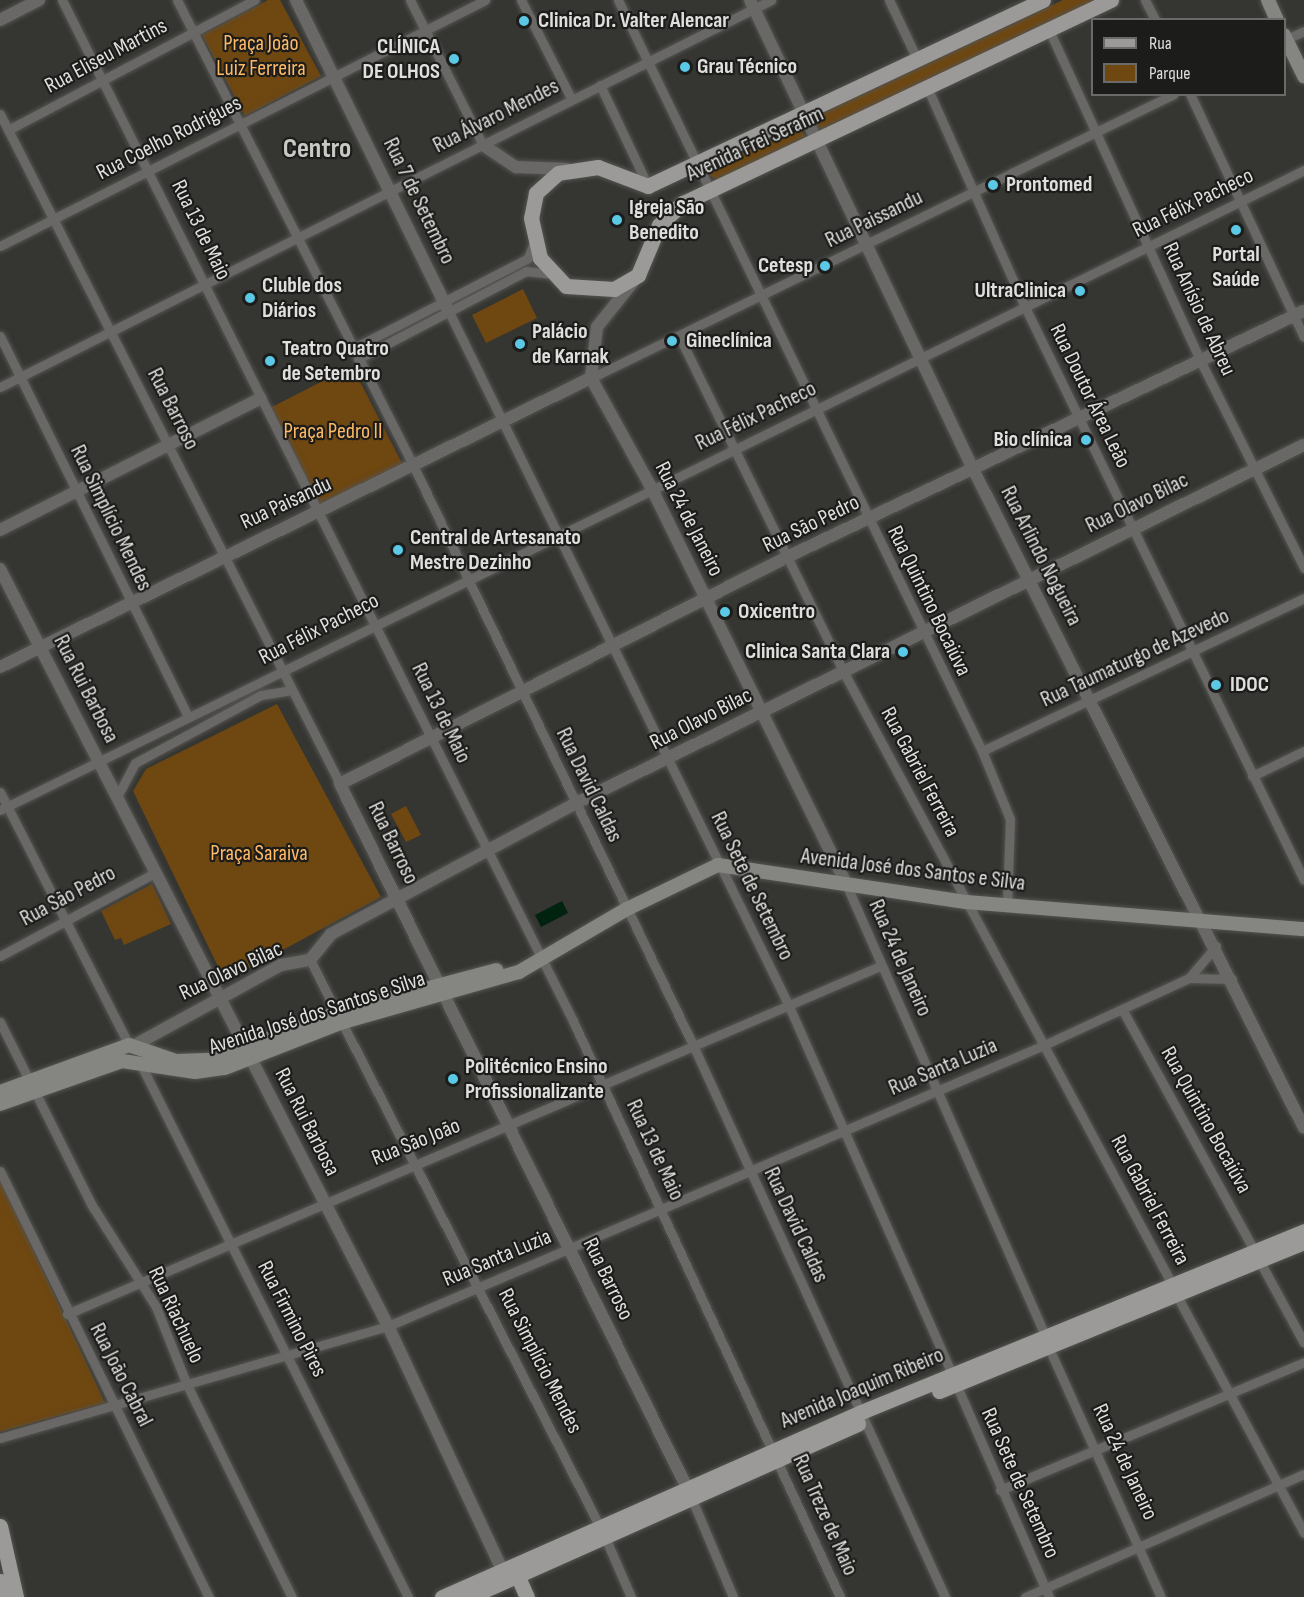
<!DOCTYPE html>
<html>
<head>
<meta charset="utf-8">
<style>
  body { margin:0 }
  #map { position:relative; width:1304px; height:1597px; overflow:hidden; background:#353532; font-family:"Sofia Sans Condensed",sans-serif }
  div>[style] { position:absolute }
  .green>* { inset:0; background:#6e4711 }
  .water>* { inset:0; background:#00230f }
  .roads { filter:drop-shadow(0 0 2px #545451) drop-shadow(0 0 2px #545451) }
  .minor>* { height:9px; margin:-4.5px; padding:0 4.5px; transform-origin:4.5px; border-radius:4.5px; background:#696867 }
  .tertiary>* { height:12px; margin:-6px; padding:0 6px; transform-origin:6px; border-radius:6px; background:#696867 }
  .secondary>* { height:14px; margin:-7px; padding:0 7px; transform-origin:7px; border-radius:7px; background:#858582 }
  .primary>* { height:15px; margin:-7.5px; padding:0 7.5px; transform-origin:7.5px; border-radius:7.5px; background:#9b9a98 }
  .dots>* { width:16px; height:16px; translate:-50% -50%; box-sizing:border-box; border:3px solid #1c1d1b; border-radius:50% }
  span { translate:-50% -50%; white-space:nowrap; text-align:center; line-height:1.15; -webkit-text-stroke:4.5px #1c1d1b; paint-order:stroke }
  .poi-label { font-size:22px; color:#dfdfdd; font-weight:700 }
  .left { translate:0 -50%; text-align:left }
  .right { translate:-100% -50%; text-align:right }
  .park-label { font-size:22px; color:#fdb966 }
  .street-label { font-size:22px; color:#dfdfdd }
  .district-label { font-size:28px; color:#c8c9c5; font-weight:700 }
  .legend { position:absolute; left:1091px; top:18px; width:195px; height:78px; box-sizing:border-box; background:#1c1d1b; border:2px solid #6a6b69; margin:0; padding:8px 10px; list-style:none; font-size:18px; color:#dfdfdd }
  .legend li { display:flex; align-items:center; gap:12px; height:30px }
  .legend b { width:30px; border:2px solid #6a6b69 }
</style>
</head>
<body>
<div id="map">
  <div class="green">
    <div style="clip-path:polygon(268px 0,280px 0,321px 76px,245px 116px,202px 35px)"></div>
    <div style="clip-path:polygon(1063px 0,1100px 0,820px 134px,812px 118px)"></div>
    <div style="clip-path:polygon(800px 128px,806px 137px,717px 181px,704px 170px)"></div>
    <div style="clip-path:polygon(523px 289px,537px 318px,486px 343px,472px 315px)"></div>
    <div style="clip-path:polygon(352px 366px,404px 467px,320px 508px,268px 409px)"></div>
    <div style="clip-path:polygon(277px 704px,381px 897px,225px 981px,133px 791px,146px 769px)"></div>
    <div style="clip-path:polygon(406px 806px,421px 835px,406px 842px,391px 814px)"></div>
    <div style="clip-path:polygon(152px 884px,171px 924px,124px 945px,121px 938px,115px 940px,101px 911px)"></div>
    <div style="clip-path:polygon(0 1179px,105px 1403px,0 1432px)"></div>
  </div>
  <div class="water">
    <div style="clip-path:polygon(562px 901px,568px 913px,541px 927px,535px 915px)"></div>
  </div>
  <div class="roads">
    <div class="minor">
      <div style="left:62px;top:0;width:1142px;rotate:63.41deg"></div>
      <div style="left:573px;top:1021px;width:635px;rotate:65.13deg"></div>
      <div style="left:177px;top:0;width:521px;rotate:63.09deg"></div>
      <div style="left:413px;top:465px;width:644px;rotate:64.23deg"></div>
      <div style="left:693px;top:1045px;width:607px;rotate:65.46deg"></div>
      <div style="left:410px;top:0;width:162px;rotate:63.3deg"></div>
      <div style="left:521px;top:0;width:112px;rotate:63deg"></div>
      <div style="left:618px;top:0;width:835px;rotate:64.14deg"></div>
      <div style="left:982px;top:751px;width:74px;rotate:67.6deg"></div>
      <div style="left:1010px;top:819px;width:85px;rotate:92deg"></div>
      <div style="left:889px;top:0;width:65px;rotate:64.6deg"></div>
      <div style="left:1145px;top:0;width:22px;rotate:63deg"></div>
      <div style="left:1049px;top:30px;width:363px;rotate:65.4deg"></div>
      <div style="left:1200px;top:360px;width:233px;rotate:63.4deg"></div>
      <div style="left:1284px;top:40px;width:22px;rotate:-24deg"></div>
      <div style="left:600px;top:85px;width:112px;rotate:64.6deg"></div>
      <div style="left:927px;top:87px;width:241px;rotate:66deg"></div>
      <div style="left:1025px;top:307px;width:637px;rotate:64.04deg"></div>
      <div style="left:1190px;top:94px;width:268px;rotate:64.9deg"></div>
      <div style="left:0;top:114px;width:751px;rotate:63.09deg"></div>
      <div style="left:8px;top:130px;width:279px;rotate:-27.8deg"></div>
      <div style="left:0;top:246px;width:544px;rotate:-26.89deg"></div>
      <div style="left:449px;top:312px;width:771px;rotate:63.9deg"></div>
      <div style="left:788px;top:1004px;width:405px;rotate:66.1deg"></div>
      <div style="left:0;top:336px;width:425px;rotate:63.7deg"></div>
      <div style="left:679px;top:336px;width:373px;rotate:63.9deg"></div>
      <div style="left:843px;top:671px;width:696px;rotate:61.78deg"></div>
      <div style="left:352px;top:349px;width:198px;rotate:-27.3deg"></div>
      <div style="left:528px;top:258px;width:17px;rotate:-69deg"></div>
      <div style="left:358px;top:359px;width:190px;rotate:-27.6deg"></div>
      <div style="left:526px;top:271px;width:23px;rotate:7deg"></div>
      <div style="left:591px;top:378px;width:648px;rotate:-25.97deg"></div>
      <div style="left:0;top:387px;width:863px;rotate:-26.65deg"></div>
      <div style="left:982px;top:751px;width:357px;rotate:-25.4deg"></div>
      <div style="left:1252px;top:776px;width:58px;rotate:-25.7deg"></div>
      <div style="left:0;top:792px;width:284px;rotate:63deg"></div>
      <div style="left:118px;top:795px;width:36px;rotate:-62deg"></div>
      <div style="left:135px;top:763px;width:143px;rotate:-28.4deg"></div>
      <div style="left:261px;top:695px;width:30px;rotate:-9deg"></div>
      <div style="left:0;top:810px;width:1453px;rotate:-26.14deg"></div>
      <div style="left:846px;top:884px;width:493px;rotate:66.2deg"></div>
      <div style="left:0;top:956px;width:176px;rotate:-28.2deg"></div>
      <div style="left:310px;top:960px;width:635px;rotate:62.91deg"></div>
      <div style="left:1189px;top:978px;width:43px;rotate:1.3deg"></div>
      <div style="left:1122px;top:1009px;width:275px;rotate:61.3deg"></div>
      <div style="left:0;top:1022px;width:203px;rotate:63.4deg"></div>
      <div style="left:91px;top:1204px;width:122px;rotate:57.7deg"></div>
      <div style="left:156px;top:1307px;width:84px;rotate:68.3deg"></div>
      <div style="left:187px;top:1385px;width:237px;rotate:63.7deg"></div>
      <div style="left:139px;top:1061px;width:600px;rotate:63.35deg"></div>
      <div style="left:0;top:1171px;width:475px;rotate:63.9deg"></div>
      <div style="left:1259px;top:1260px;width:94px;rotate:61.5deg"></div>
      <div style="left:1176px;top:1294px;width:271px;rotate:61.8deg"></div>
      <div style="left:67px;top:1314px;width:884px;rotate:-23.17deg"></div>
      <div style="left:1048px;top:1346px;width:275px;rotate:65.8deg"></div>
      <div style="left:956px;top:1384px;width:232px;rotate:66.4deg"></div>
      <div style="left:0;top:1438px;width:404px;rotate:-16.1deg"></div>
      <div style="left:388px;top:1326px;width:714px;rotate:-23.19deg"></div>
      <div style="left:1044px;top:1045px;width:160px;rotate:-24.8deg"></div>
      <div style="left:1189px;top:978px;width:42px;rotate:-49.8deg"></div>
      <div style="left:1000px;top:1490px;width:330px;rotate:-22.8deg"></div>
      <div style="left:691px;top:1497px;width:108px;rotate:67.2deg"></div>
      <div style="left:604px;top:1535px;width:68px;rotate:66.5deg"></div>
      <div style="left:1025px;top:1597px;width:305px;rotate:-23.8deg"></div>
    </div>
    <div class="tertiary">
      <div style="left:296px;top:0;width:347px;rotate:63.9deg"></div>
      <div style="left:750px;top:0;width:519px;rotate:64.57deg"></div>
      <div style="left:973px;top:469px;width:737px;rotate:63.33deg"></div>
      <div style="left:0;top:20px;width:44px;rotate:-27.1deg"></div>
      <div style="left:483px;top:145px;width:40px;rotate:34deg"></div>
      <div style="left:516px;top:167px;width:51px;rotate:2.2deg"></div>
      <div style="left:637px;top:277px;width:64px;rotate:128.7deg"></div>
      <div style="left:597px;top:327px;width:51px;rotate:96.7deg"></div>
      <div style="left:591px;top:378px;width:124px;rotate:61.2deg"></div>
      <div style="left:651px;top:487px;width:442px;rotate:63.8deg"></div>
      <div style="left:0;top:530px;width:292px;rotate:-26.8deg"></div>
      <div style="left:0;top:569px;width:851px;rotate:62.86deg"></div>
      <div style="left:388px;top:1326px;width:268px;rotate:64.9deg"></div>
      <div style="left:0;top:667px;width:658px;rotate:-26.06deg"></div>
      <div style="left:133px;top:1046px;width:169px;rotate:-28.7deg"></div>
      <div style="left:281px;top:965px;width:29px;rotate:-10deg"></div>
      <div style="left:310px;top:960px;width:33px;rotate:-51deg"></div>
      <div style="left:331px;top:934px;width:278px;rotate:-28.1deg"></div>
      <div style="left:576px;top:803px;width:811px;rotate:-26.19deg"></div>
      <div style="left:691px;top:1496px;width:794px;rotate:-116.24deg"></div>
      <div style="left:340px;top:784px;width:501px;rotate:-26.92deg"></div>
      <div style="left:787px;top:557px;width:573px;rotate:-25.45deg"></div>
    </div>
    <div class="secondary">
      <div style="left:1268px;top:0;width:22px;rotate:66deg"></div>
      <div style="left:1284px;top:35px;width:46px;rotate:64deg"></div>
      <div style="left:0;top:1092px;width:137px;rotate:-20deg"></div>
      <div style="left:129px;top:1045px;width:50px;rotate:18.8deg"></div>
      <div style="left:176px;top:1061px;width:37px;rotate:-2deg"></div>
      <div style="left:213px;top:1060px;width:135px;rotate:-20.9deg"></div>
      <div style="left:339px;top:1012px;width:163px;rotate:-14.9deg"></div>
      <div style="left:0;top:1104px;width:129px;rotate:-19.4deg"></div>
      <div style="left:122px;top:1061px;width:74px;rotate:8.6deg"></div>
      <div style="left:195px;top:1072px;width:30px;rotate:-8deg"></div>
      <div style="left:225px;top:1068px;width:127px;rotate:-21.3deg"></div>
      <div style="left:343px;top:1022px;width:183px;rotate:-15.9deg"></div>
      <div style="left:519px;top:972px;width:125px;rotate:-30.3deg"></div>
      <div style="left:627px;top:909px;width:101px;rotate:-25.8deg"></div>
      <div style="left:718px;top:865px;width:252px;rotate:8.5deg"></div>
      <div style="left:967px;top:902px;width:338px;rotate:4.6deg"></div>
    </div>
    <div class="primary">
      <div style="left:1043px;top:0;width:437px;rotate:154.8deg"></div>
      <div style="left:648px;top:186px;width:53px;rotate:-159.2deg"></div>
      <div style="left:598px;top:167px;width:40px;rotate:171.5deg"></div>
      <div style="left:558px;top:173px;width:30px;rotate:138deg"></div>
      <div style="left:536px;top:193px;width:25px;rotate:101deg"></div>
      <div style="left:531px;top:218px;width:41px;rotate:77.3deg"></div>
      <div style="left:540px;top:258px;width:38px;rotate:47deg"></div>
      <div style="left:566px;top:286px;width:48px;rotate:3.6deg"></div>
      <div style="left:614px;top:289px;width:28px;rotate:-30deg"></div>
      <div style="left:638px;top:275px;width:54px;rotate:-67.2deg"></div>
      <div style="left:659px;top:225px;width:33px;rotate:-43deg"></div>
      <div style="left:683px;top:203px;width:474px;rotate:-25.4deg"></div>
      <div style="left:939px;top:1391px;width:394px;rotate:-22.2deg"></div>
      <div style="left:0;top:1526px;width:73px;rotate:77.3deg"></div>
      <div style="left:518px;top:1577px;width:22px;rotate:66deg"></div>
      <div style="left:0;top:1581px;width:16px;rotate:79deg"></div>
      <div style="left:442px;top:1597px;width:458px;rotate:-23.8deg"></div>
      <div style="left:861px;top:1412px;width:479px;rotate:-22.2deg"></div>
      <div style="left:469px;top:1597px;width:426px;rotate:-24deg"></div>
    </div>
  </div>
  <div class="dots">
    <div style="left:524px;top:21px;background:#5bc8e6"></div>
    <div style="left:454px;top:59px;background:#5bc8e6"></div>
    <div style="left:685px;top:67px;background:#5bc8e6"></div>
    <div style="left:993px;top:185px;background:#5bc8e6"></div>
    <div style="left:617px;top:220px;background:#5bc8e6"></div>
    <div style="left:1236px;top:230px;background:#5bc8e6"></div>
    <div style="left:825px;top:266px;background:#5bc8e6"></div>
    <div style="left:1080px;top:291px;background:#5bc8e6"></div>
    <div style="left:250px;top:298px;background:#5bc8e6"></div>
    <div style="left:672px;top:341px;background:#5bc8e6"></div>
    <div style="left:520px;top:344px;background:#5bc8e6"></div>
    <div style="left:270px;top:361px;background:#5bc8e6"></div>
    <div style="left:1086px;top:440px;background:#5bc8e6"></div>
    <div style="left:398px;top:550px;background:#5bc8e6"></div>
    <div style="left:725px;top:612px;background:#5bc8e6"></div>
    <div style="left:903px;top:652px;background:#5bc8e6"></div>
    <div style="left:1216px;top:685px;background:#5bc8e6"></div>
    <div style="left:453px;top:1079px;background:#5bc8e6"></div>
  </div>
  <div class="poi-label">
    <span class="left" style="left:538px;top:21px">Clinica Dr. Valter Alencar</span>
    <span class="right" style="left:440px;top:59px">CLÍNICA<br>DE OLHOS</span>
    <span class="left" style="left:697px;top:67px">Grau Técnico</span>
    <span class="left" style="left:1006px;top:185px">Prontomed</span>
    <span class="left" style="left:629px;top:220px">Igreja São<br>Benedito</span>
    <span style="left:1236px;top:267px">Portal<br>Saúde</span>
    <span class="right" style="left:813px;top:266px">Cetesp</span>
    <span class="left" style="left:262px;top:298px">Cluble dos<br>Diários</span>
    <span class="right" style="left:1066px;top:291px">UltraClinica</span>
    <span class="left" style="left:532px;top:344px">Palácio<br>de Karnak</span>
    <span class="left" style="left:686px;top:341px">Gineclínica</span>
    <span class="left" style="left:282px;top:361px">Teatro Quatro<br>de Setembro</span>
    <span class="right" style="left:1072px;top:440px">Bio clínica</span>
    <span class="left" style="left:410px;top:550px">Central de Artesanato<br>Mestre Dezinho</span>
    <span class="left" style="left:738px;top:612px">Oxicentro</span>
    <span class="right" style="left:890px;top:652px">Clinica Santa Clara</span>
    <span class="left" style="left:1230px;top:685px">IDOC</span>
    <span class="left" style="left:465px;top:1079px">Politécnico Ensino<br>Profissionalizante</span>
  </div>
  <div class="park-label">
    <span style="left:261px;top:56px">Praça João<br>Luiz Ferreira</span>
    <span style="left:333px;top:432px">Praça Pedro II</span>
    <span style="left:259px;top:854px">Praça Saraiva</span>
  </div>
  <div class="street-label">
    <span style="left:106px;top:56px;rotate:-28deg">Rua Eliseu Martins</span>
    <span style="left:496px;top:116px;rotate:-27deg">Rua Álvaro Mendes</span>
    <span style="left:169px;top:138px;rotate:-27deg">Rua Coelho Rodrigues</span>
    <span style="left:755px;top:144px;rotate:-25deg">Avenida Frei Serafim</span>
    <span style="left:419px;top:201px;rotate:64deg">Rua 7 de Setembro</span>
    <span style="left:1193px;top:203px;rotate:-26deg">Rua Félix Pacheco</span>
    <span style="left:874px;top:219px;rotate:-26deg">Rua Paissandu</span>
    <span style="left:201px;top:230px;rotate:64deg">Rua 13 de Maio</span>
    <span style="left:1199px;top:309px;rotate:65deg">Rua Anísio de Abreu</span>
    <span style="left:1090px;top:396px;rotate:64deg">Rua Doutor Área Leão</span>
    <span style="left:173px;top:409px;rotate:63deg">Rua Barroso</span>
    <span style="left:756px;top:416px;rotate:-26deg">Rua Félix Pacheco</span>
    <span style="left:286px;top:503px;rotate:-25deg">Rua Paisandu</span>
    <span style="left:1137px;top:503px;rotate:-26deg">Rua Olavo Bilac</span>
    <span style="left:111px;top:518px;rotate:64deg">Rua Simplício Mendes</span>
    <span style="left:689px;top:519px;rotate:63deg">Rua 24 de Janeiro</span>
    <span style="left:811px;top:524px;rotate:-26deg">Rua São Pedro</span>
    <span style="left:1041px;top:556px;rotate:63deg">Rua Arlindo Nogueira</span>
    <span style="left:929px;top:601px;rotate:64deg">Rua Quintino Bocaiúva</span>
    <span style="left:319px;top:629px;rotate:-27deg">Rua Félix Pacheco</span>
    <span style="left:1135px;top:658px;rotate:-25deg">Rua Taumaturgo de Azevedo</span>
    <span style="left:86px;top:689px;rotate:63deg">Rua Rui Barbosa</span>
    <span style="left:441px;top:713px;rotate:64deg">Rua 13 de Maio</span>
    <span style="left:701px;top:719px;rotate:-27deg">Rua Olavo Bilac</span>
    <span style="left:920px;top:772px;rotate:62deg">Rua Gabriel Ferreira</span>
    <span style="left:589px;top:785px;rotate:64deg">Rua David Caldas</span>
    <span style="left:393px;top:843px;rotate:64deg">Rua Barroso</span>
    <span style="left:913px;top:870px;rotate:7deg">Avenida José dos Santos e Silva</span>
    <span style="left:752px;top:886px;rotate:64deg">Rua Sete de Setembro</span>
    <span style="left:68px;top:896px;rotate:-28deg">Rua São Pedro</span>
    <span style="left:900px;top:958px;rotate:66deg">Rua 24 de Janeiro</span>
    <span style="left:231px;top:971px;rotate:-25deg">Rua Olavo Bilac</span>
    <span style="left:317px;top:1013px;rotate:-18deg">Avenida José dos Santos e Silva</span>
    <span style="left:943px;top:1067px;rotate:-23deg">Rua Santa Luzia</span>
    <span style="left:1206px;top:1120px;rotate:61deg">Rua Quintino Bocaiúva</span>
    <span style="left:307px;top:1122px;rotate:63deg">Rua Rui Barbosa</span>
    <span style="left:416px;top:1142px;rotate:-22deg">Rua São João</span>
    <span style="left:655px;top:1150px;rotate:65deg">Rua 13 de Maio</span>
    <span style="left:1150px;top:1200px;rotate:62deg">Rua Gabriel Ferreira</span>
    <span style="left:796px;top:1225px;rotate:65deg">Rua David Caldas</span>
    <span style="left:497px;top:1258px;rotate:-23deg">Rua Santa Luzia</span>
    <span style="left:608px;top:1279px;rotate:64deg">Rua Barroso</span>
    <span style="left:176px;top:1315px;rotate:65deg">Rua Riachuelo</span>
    <span style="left:292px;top:1319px;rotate:63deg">Rua Firmino Pires</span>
    <span style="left:540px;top:1361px;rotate:63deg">Rua Simplício Mendes</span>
    <span style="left:121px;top:1375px;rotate:63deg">Rua João Cabral</span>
    <span style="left:862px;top:1388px;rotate:-23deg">Avenida Joaquim Ribeiro</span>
    <span style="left:1125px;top:1462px;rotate:65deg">Rua 24 de Janeiro</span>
    <span style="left:1020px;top:1483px;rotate:66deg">Rua Sete de Setembro</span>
    <span style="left:825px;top:1515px;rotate:66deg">Rua Treze de Maio</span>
  </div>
  <div class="district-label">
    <span style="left:317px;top:149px">Centro</span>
  </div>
  <ul class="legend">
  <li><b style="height:8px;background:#9b9a98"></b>Rua</li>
  <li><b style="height:16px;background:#6e4711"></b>Parque</li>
  </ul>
</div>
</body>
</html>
